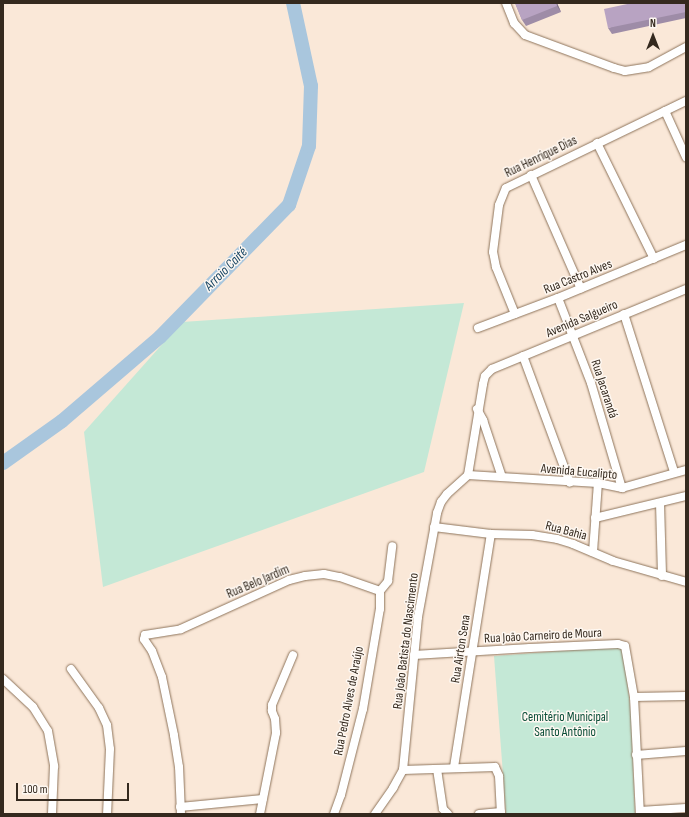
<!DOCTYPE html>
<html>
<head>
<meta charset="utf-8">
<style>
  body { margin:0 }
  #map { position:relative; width:689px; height:817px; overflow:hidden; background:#fae8d8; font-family:"Sofia Sans Condensed",sans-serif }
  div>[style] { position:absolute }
  .green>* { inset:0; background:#c4e8d6 }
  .river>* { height:14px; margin:-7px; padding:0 7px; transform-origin:7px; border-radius:7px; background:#a9c6dd }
  .roads { filter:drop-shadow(0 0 1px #8e745b) drop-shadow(0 0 1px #8e745b) }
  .minor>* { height:8px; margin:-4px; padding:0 4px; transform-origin:4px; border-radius:4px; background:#fff }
  .wall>* { inset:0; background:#9e8ca7 }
  .shaded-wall>* { inset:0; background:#817288 }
  .building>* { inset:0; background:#b8a3c2 }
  span { translate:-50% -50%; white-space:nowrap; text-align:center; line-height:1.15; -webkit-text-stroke:3px #fef8f2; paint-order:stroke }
  .street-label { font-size:13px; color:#34291e }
  .park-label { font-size:13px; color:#084c36 }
  .water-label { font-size:14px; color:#134363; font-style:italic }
  .frame { position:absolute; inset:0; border:4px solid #34291e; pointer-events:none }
  .north { position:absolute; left:633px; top:16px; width:40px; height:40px; -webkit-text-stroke:3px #fef8f2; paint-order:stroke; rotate:0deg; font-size:11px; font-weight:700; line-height:16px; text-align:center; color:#34291e }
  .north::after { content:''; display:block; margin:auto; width:14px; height:18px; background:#34291e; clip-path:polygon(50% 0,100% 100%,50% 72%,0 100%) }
  .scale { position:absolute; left:16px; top:783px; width:113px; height:18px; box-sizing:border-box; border:2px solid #34291e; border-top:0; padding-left:5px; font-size:12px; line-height:14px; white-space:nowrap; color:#34291e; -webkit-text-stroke:3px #fef8f2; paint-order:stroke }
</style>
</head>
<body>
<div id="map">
  <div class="green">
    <div style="clip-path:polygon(464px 303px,424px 472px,103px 587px,84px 432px,182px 322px)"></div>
    <div style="clip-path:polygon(623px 646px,631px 713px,635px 814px,506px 814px,494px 656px)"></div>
  </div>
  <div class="river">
    <div style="left:3px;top:463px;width:72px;rotate:-35.4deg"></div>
    <div style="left:62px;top:421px;width:129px;rotate:-40.6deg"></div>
    <div style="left:160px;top:337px;width:185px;rotate:-45.7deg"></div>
    <div style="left:289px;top:205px;width:62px;rotate:-71.3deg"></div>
    <div style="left:309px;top:146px;width:60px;rotate:-88.1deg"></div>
    <div style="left:311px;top:86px;width:85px;rotate:-102.2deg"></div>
  </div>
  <div class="roads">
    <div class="minor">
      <div style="left:506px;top:3px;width:22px;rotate:68deg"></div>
      <div style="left:514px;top:23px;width:16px;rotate:47deg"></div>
      <div style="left:525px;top:35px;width:95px;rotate:20.3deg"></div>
      <div style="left:614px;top:68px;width:11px;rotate:15deg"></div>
      <div style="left:625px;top:71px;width:24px;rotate:-9deg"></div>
      <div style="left:649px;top:67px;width:42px;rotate:-28.4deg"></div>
      <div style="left:665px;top:111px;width:51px;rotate:65.5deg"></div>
      <div style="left:597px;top:143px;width:129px;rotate:63.8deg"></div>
      <div style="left:531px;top:175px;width:124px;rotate:66.3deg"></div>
      <div style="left:558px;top:298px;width:91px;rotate:68.8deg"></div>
      <div style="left:591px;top:383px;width:109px;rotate:73.6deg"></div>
      <div style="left:515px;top:314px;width:51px;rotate:-112deg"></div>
      <div style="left:496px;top:267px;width:15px;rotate:-101deg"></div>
      <div style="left:493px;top:252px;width:47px;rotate:-82.7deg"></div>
      <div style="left:499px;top:205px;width:18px;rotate:-68deg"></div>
      <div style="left:506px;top:188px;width:200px;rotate:-25.8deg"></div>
      <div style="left:624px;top:314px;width:166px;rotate:72.4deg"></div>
      <div style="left:478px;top:328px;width:85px;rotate:-20.6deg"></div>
      <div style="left:558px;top:298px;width:139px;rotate:-22.5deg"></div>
      <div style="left:523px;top:356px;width:135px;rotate:69.7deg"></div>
      <div style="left:477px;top:409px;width:13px;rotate:61deg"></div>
      <div style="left:483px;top:420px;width:60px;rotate:71.6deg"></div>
      <div style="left:468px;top:475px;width:92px;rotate:-80.6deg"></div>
      <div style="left:483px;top:384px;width:8px;rotate:-76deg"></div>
      <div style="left:485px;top:376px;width:10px;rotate:-45deg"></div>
      <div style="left:492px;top:369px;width:210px;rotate:-22.4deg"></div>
      <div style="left:468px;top:475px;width:130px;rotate:3.5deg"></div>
      <div style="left:598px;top:483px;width:25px;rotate:12deg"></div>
      <div style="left:622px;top:488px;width:66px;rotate:-15.7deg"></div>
      <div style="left:660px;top:503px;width:73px;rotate:88.4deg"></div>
      <div style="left:595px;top:518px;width:94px;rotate:-13.6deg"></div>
      <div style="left:434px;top:527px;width:57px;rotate:7deg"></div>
      <div style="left:491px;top:534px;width:41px;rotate:1.4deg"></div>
      <div style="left:532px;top:535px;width:25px;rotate:9deg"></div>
      <div style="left:557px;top:539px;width:17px;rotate:17deg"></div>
      <div style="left:573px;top:544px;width:43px;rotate:23deg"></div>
      <div style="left:613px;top:561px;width:76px;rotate:16deg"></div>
      <div style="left:593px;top:552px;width:69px;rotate:-85.9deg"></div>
      <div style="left:380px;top:591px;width:13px;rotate:-51deg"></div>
      <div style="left:388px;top:581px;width:35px;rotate:-83deg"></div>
      <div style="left:414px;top:655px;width:116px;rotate:-3.5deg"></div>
      <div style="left:530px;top:648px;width:88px;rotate:-2.6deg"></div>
      <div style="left:618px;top:644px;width:7px;rotate:16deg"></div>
      <div style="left:625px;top:646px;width:52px;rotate:80deg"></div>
      <div style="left:634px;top:697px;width:117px;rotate:87.1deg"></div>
      <div style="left:71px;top:669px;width:48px;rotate:54.3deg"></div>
      <div style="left:99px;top:708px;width:19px;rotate:65deg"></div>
      <div style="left:107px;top:725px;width:24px;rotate:83deg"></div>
      <div style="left:110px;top:749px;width:65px;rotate:92.6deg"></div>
      <div style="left:3px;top:679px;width:41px;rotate:43deg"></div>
      <div style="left:33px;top:707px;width:28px;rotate:58deg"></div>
      <div style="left:48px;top:731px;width:36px;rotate:80deg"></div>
      <div style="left:54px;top:766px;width:48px;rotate:92.4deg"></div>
      <div style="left:634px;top:697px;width:52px;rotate:-1.1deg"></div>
      <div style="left:636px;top:755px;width:50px;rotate:-4.6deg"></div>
      <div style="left:454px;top:767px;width:236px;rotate:-81deg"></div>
      <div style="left:437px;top:769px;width:40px;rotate:81.5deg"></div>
      <div style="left:443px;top:809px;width:7px;rotate:45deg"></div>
      <div style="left:403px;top:770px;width:92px;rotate:-1.9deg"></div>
      <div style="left:495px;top:767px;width:10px;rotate:66deg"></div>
      <div style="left:499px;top:776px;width:38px;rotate:87deg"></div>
      <div style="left:180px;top:807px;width:83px;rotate:-5.5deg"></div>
      <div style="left:640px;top:811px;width:46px;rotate:-3.7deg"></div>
      <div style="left:181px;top:814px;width:47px;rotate:-92.4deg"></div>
      <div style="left:179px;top:767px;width:32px;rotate:-99deg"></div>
      <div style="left:174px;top:735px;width:59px;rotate:-101.7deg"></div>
      <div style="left:162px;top:677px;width:28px;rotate:-111deg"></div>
      <div style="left:152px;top:651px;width:14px;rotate:-124deg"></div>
      <div style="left:144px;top:639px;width:4px;rotate:-76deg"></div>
      <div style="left:145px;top:635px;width:36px;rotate:-9deg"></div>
      <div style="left:181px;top:629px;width:119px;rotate:-24.4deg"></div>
      <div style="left:289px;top:580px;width:16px;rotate:-14deg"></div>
      <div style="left:305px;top:576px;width:19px;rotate:-6deg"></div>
      <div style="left:324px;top:574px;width:16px;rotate:11deg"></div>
      <div style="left:340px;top:577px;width:42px;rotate:19.3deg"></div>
      <div style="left:260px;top:814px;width:83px;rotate:-78.8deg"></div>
      <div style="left:276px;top:733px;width:14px;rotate:-94deg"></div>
      <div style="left:275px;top:719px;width:9px;rotate:-111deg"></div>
      <div style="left:272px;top:711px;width:6px;rotate:-90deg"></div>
      <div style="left:272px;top:705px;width:54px;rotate:-67.2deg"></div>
      <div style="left:334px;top:814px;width:20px;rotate:-70deg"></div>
      <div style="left:341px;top:795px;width:89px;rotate:-75.7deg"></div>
      <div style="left:363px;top:709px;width:101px;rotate:-80.4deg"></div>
      <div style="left:380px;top:609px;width:18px;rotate:-90deg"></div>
      <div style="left:375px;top:814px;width:32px;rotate:-55deg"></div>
      <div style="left:393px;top:788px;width:21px;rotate:-61deg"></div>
      <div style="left:403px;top:770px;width:154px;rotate:-84.4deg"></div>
      <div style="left:418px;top:617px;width:106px;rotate:-79.6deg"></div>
      <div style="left:437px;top:513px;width:12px;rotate:-70deg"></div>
      <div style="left:441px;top:502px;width:10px;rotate:-53deg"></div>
      <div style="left:447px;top:494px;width:28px;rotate:-42deg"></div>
      <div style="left:479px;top:814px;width:22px;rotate:-5deg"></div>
    </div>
  </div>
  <div class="wall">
    <div style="clip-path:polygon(515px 3px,557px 3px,561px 12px,526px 26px,522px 20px)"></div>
    <div style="clip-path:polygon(686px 3px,686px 18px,612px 34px,608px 28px)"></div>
  </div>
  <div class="shaded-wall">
    <div style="clip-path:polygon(556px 3px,557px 3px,561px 12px,557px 6px)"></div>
  </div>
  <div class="building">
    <div style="clip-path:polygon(515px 3px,556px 3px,557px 6px,522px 20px)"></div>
    <div style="clip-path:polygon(632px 3px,686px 3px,686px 12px,608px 28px,604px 9px)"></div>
  </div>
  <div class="street-label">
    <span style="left:541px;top:157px;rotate:-26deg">Rua Henrique Dias</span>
    <span style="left:578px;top:277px;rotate:-22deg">Rua Castro Alves</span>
    <span style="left:582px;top:319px;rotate:-23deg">Avenida Salgueiro</span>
    <span style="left:604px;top:389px;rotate:72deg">Rua Jacarandá</span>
    <span style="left:579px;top:472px;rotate:5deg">Avenida Eucalipto</span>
    <span style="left:566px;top:531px;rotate:15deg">Rua Bahia</span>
    <span style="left:258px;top:582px;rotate:-23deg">Rua Belo Jardim</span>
    <span style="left:543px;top:636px;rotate:-3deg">Rua João Carneiro de Moura</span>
    <span style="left:406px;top:641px;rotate:-83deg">Rua João Batista do Nascimento</span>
    <span style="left:461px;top:649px;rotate:-81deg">Rua Airton Sena</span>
    <span style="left:349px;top:701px;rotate:-79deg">Rua Pedro Alves de Araújo</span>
  </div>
  <div class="park-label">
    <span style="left:565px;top:725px">Cemitério Municipal<br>Santo Antônio</span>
  </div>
  <div class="water-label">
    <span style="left:226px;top:269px;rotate:-45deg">Arroio Caité</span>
  </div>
  <div class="frame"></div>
  <div class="north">N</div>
  <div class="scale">100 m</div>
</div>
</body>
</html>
